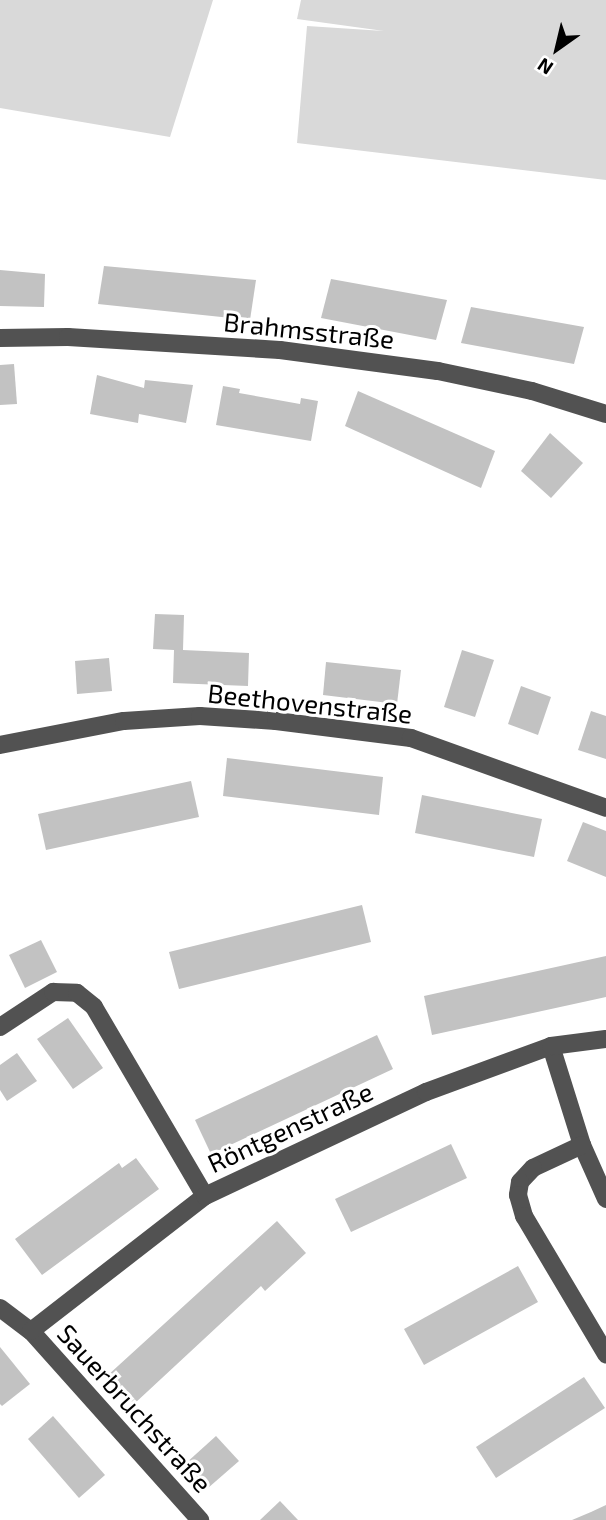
<!DOCTYPE html>
<html>
<head>
<meta charset="utf-8">
<style>
  body { margin:0 }
  #map { position:relative; width:606px; height:1520px; overflow:hidden; background:#fff; font-family:"Exo 2",sans-serif }
  div>[style] { position:absolute }
  .green>* { inset:0; background:#d9d9d9 }
  .building>* { inset:0; background:#c2c2c2 }
  .minor>* { height:18px; margin:-9px; padding:0 9px; transform-origin:9px; border-radius:9px; background:#525252 }
  span { translate:-50% -50%; white-space:nowrap; text-align:center; line-height:1.15; -webkit-text-stroke:6px #fff; paint-order:stroke }
  .street-label { font-size:26px; color:#000 }
  .north { position:absolute; left:522px; top:14px; width:70px; height:70px; -webkit-text-stroke:5px #fff; paint-order:stroke; rotate:214deg; font-size:19px; font-weight:700; line-height:28px; text-align:center; color:#000 }
  .north::after { content:''; display:block; margin:auto; width:24px; height:32px; background:#000; clip-path:polygon(50% 0,100% 100%,50% 72%,0 100%) }
</style>
</head>
<body>
<div id="map">
  <div class="green">
    <div style="clip-path:polygon(0 0,213px 0,170px 137px,0 108px)"></div>
    <div style="clip-path:polygon(301px 0,606px 0,606px 180px,297px 143px,307px 26px,384px 31px,297px 19px)"></div>
  </div>
  <div class="building">
    <div style="clip-path:polygon(104px 266px,256px 280px,250px 320px,98px 304px)"></div>
    <div style="clip-path:polygon(0 270px,45px 274px,44px 307px,0 306px)"></div>
    <div style="clip-path:polygon(331px 279px,447px 300px,436px 340px,321px 318px)"></div>
    <div style="clip-path:polygon(471px 307px,584px 327px,574px 364px,461px 343px)"></div>
    <div style="clip-path:polygon(14px 364px,17px 404px,0 405px,0 365px)"></div>
    <div style="clip-path:polygon(97px 375px,144px 388px,145px 380px,193px 385px,186px 423px,139px 414px,138px 423px,90px 414px)"></div>
    <div style="clip-path:polygon(223px 386px,240px 389px,239px 393px,300px 404px,301px 398px,318px 401px,311px 441px,216px 425px)"></div>
    <div style="clip-path:polygon(358px 391px,495px 451px,481px 488px,345px 426px)"></div>
    <div style="clip-path:polygon(550px 433px,583px 463px,551px 498px,521px 471px)"></div>
    <div style="clip-path:polygon(155px 614px,184px 615px,183px 650px,249px 653px,248px 686px,173px 683px,174px 650px,153px 649px)"></div>
    <div style="clip-path:polygon(462px 650px,494px 660px,475px 717px,444px 707px)"></div>
    <div style="clip-path:polygon(109px 658px,112px 691px,77px 694px,75px 661px)"></div>
    <div style="clip-path:polygon(326px 662px,401px 670px,397px 704px,323px 695px)"></div>
    <div style="clip-path:polygon(521px 686px,551px 697px,538px 735px,508px 724px)"></div>
    <div style="clip-path:polygon(591px 711px,606px 716px,606px 759px,578px 750px)"></div>
    <div style="clip-path:polygon(227px 758px,383px 777px,379px 815px,223px 796px)"></div>
    <div style="clip-path:polygon(191px 781px,199px 817px,46px 850px,38px 814px)"></div>
    <div style="clip-path:polygon(422px 795px,542px 819px,534px 857px,415px 833px)"></div>
    <div style="clip-path:polygon(583px 822px,606px 831px,606px 877px,567px 861px)"></div>
    <div style="clip-path:polygon(362px 905px,371px 942px,179px 989px,169px 952px)"></div>
    <div style="clip-path:polygon(41px 940px,57px 972px,25px 988px,9px 955px)"></div>
    <div style="clip-path:polygon(606px 956px,606px 997px,432px 1035px,424px 996px)"></div>
    <div style="clip-path:polygon(68px 1018px,103px 1068px,73px 1089px,37px 1039px)"></div>
    <div style="clip-path:polygon(377px 1035px,393px 1069px,211px 1154px,195px 1120px)"></div>
    <div style="clip-path:polygon(17px 1053px,37px 1081px,7px 1101px,0 1090px,0 1065px)"></div>
    <div style="clip-path:polygon(451px 1144px,467px 1178px,351px 1232px,335px 1199px)"></div>
    <div style="clip-path:polygon(136px 1158px,159px 1189px,42px 1275px,15px 1239px,119px 1163px,122px 1168px)"></div>
    <div style="clip-path:polygon(277px 1221px,306px 1253px,265px 1291px,261px 1286px,134px 1404px,107px 1376px)"></div>
    <div style="clip-path:polygon(518px 1266px,538px 1302px,424px 1365px,404px 1329px)"></div>
    <div style="clip-path:polygon(0 1347px,30px 1384px,2px 1406px,0 1404px)"></div>
    <div style="clip-path:polygon(584px 1377px,605px 1408px,496px 1478px,476px 1447px)"></div>
    <div style="clip-path:polygon(53px 1416px,105px 1475px,79px 1498px,28px 1439px)"></div>
    <div style="clip-path:polygon(216px 1436px,239px 1461px,208px 1488px,185px 1464px)"></div>
    <div style="clip-path:polygon(280px 1501px,298px 1520px,260px 1520px)"></div>
    <div style="clip-path:polygon(606px 1505px,606px 1520px,572px 1520px,591px 1512px)"></div>
  </div>
  <div class="minor">
    <div style="left:0;top:338px;width:68px;rotate:-0.8deg"></div>
    <div style="left:68px;top:337px;width:212px;rotate:3.5deg"></div>
    <div style="left:280px;top:350px;width:159px;rotate:7.6deg"></div>
    <div style="left:438px;top:371px;width:96px;rotate:12deg"></div>
    <div style="left:532px;top:391px;width:77px;rotate:17.3deg"></div>
    <div style="left:0;top:745px;width:126px;rotate:-11deg"></div>
    <div style="left:124px;top:721px;width:76px;rotate:-3.8deg"></div>
    <div style="left:200px;top:716px;width:76px;rotate:3.8deg"></div>
    <div style="left:276px;top:721px;width:136px;rotate:7.2deg"></div>
    <div style="left:411px;top:738px;width:207px;rotate:19.7deg"></div>
    <div style="left:0;top:1027px;width:64px;rotate:-33.4deg"></div>
    <div style="left:53px;top:992px;width:24px;rotate:2deg"></div>
    <div style="left:77px;top:993px;width:22px;rotate:39deg"></div>
    <div style="left:94px;top:1007px;width:219px;rotate:59.6deg"></div>
    <div style="left:551px;top:1046px;width:104px;rotate:72.6deg"></div>
    <div style="left:582px;top:1145px;width:59px;rotate:66deg"></div>
    <div style="left:582px;top:1145px;width:54px;rotate:154.9deg"></div>
    <div style="left:533px;top:1168px;width:19px;rotate:133deg"></div>
    <div style="left:520px;top:1182px;width:13px;rotate:99deg"></div>
    <div style="left:518px;top:1195px;width:22px;rotate:74deg"></div>
    <div style="left:524px;top:1216px;width:161px;rotate:59.3deg"></div>
    <div style="left:0;top:1308px;width:39px;rotate:37deg"></div>
    <div style="left:31px;top:1331px;width:254px;rotate:48.2deg"></div>
    <div style="left:31px;top:1331px;width:220px;rotate:-37.8deg"></div>
    <div style="left:205px;top:1196px;width:244px;rotate:-25.2deg"></div>
    <div style="left:426px;top:1092px;width:133px;rotate:-20.2deg"></div>
    <div style="left:551px;top:1046px;width:55px;rotate:-7.3deg"></div>
  </div>
  <div class="street-label">
    <span style="left:309px;top:330px;rotate:6deg">Brahmsstraße</span>
    <span style="left:310px;top:703px;rotate:6deg">Beethovenstraße</span>
    <span style="left:290px;top:1127px;rotate:-25deg">Röntgenstraße</span>
    <span style="left:135px;top:1408px;rotate:48deg">Sauerbruchstraße</span>
  </div>
  <div class="north">N</div>
</div>
</body>
</html>
